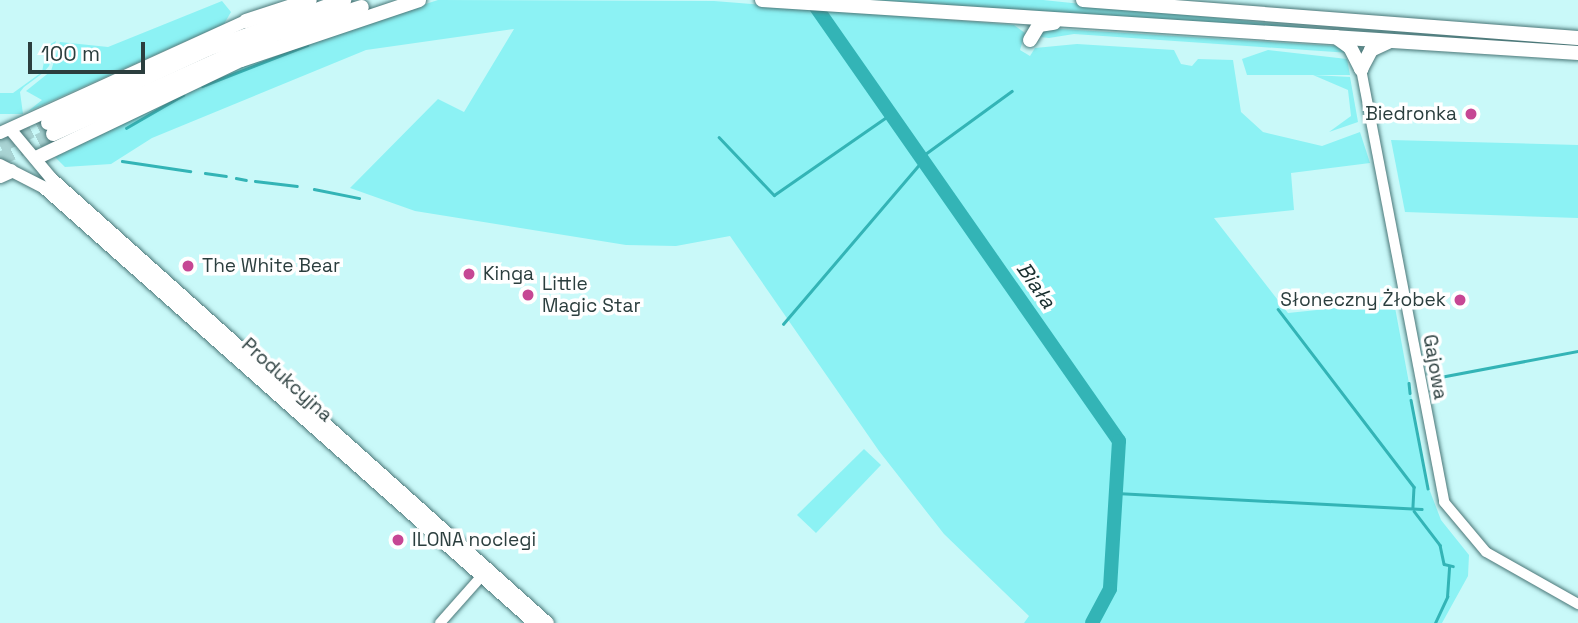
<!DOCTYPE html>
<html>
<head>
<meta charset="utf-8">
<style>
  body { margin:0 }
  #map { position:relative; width:1578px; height:623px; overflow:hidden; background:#c9f9f9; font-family:"Space Grotesk",sans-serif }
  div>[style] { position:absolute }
  .green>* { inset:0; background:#8cf2f4 }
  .stream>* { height:2.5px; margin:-1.25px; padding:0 1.25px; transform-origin:1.25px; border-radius:1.25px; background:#33b4b6 }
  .river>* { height:14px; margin:-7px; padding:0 7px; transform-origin:7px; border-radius:7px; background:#33b4b6 }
  .trunk-tunnel>* { height:14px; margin-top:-7px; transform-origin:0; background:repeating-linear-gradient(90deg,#a9d4d4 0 14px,transparent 0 21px) }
  .roads { filter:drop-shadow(0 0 2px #4a7677) drop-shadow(0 0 2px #4a7677) }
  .tertiary>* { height:10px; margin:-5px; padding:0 5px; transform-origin:5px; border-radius:5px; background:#fff }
  .secondary>* { height:12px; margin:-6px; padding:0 6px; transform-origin:6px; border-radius:6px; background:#fff }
  .trunk>* { height:14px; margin:-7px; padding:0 7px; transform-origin:7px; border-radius:7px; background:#fff }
  .dots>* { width:19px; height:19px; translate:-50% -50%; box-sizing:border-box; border:4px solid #fff; border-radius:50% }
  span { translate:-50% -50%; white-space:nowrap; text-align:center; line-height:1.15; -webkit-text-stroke:7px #fff; paint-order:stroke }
  .poi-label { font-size:19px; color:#2b3e3e }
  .right { translate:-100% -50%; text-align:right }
  .left { translate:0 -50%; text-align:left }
  .street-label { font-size:19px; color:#2b3e3e }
  .water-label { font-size:21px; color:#182e2e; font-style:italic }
  .scale { position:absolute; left:28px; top:42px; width:117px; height:32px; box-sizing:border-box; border:4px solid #2b3e3e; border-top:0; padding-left:9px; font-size:21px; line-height:24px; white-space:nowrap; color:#2b3e3e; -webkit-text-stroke:5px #fff; paint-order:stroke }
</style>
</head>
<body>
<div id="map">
  <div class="green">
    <div style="clip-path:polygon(438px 0,714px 1px,1014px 25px,1025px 33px,1020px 50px,1030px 56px,1035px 48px,1077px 44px,1174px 50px,1181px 64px,1192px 66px,1198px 59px,1233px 60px,1241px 112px,1263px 132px,1322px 146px,1360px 132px,1370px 163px,1291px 173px,1294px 210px,1214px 218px,1288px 313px,1394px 302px,1428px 486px,1441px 520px,1469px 555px,1468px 576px,1442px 623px,1024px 623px,1029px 616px,944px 534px,879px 451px,730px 236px,676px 246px,626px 245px,415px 211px,350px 188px,438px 99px,464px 112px,514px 29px,366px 50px,152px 138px,111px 164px,65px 167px,55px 157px,253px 60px)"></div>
    <div style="clip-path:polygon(845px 0,1043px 0,1381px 35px)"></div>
    <div style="clip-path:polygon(222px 1px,231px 12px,224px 24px,27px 112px,42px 100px,26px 91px,51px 71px,60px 42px,108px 47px)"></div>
    <div style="clip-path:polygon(1044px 28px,1335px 46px,1350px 53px,1074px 34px,1049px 38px,1040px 37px)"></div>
    <div style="clip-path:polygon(56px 41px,49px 66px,43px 73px,24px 87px,20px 92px,23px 114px,0 114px,0 93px,13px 93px,42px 72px,47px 46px)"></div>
    <div style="clip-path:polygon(1268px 50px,1347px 59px,1350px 75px,1247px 75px,1242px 59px)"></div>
    <div style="clip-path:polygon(1313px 75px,1350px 77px,1358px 122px,1329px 132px,1351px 116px,1348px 90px)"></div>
    <div style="clip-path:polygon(1391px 140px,1578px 145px,1578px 218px,1405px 212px)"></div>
    <div style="clip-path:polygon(864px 449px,881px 465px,816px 533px,797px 515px)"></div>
  </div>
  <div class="stream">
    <div style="left:202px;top:86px;width:113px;rotate:-21.3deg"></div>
    <div style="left:126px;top:128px;width:66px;rotate:-30.1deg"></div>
    <div style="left:719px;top:137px;width:80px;rotate:46.5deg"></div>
    <div style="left:774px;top:195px;width:142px;rotate:-34.7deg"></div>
    <div style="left:921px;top:157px;width:112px;rotate:-36deg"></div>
    <div style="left:122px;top:161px;width:69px;rotate:8.4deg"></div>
    <div style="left:205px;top:173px;width:21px;rotate:8deg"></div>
    <div style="left:236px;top:178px;width:10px;rotate:11deg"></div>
    <div style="left:255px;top:181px;width:42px;rotate:6.8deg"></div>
    <div style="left:314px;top:189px;width:46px;rotate:11.3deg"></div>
    <div style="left:1278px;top:309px;width:224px;rotate:52.6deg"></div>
    <div style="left:1414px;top:487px;width:21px;rotate:93deg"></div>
    <div style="left:783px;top:324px;width:216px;rotate:-49.5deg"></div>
    <div style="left:1435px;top:378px;width:146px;rotate:-10.7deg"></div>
    <div style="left:1409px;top:383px;width:10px;rotate:84deg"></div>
    <div style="left:1411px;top:400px;width:90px;rotate:79.1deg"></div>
    <div style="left:1116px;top:493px;width:306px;rotate:3deg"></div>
    <div style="left:1414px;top:511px;width:43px;rotate:52.6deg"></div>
    <div style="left:1440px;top:545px;width:19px;rotate:78deg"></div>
    <div style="left:1444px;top:564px;width:9px;rotate:13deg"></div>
    <div style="left:1435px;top:623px;width:29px;rotate:-65deg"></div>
    <div style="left:1447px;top:597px;width:30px;rotate:-86deg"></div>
  </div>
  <div class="river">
    <div style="left:811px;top:0;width:538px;rotate:55.07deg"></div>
    <div style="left:1119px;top:441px;width:148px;rotate:93.5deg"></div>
    <div style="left:1110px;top:589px;width:38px;rotate:118deg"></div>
  </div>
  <div class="trunk-tunnel">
    <div style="left:0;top:146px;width:53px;rotate:-25.6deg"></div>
    <div style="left:0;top:159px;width:59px;rotate:-25.3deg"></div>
  </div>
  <div class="roads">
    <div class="tertiary">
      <div style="left:1361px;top:69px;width:441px;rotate:79.1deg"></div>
      <div style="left:1444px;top:502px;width:65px;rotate:50deg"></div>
      <div style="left:1486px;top:552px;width:106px;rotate:29.5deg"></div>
      <div style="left:440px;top:623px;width:60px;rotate:-48.4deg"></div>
    </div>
    <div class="secondary">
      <div style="left:10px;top:129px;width:64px;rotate:50.1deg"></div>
      <div style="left:51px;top:178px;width:667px;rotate:41.84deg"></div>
      <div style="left:0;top:133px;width:270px;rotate:-24.5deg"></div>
      <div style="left:0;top:165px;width:48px;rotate:27.1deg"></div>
      <div style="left:43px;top:187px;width:657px;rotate:41.6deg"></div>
    </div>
    <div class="trunk">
      <div style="left:762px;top:0;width:818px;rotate:3.72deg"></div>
      <div style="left:1083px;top:0;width:496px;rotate:4.4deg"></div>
      <div style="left:246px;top:21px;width:67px;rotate:-18.2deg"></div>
      <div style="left:1336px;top:37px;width:17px;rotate:36deg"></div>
      <div style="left:1350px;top:47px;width:25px;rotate:63deg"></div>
      <div style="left:1030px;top:40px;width:17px;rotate:-59deg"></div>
      <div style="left:1039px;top:25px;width:15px;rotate:-8deg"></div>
      <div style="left:1361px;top:69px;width:21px;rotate:-62deg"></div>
      <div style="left:1371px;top:50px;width:19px;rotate:-25deg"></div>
      <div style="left:48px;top:123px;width:176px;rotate:-24.8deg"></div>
      <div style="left:208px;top:49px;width:145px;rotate:-19.8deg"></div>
      <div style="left:53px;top:134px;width:241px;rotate:-24.2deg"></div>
      <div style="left:273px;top:35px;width:93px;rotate:-17.5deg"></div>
      <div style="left:36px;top:158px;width:227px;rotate:-25.6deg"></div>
      <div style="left:241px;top:60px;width:188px;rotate:-18.6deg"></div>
      <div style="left:0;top:176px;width:12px;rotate:-24deg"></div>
    </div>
  </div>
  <div class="dots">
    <div style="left:1471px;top:114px;background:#c64794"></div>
    <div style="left:188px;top:266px;background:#c64794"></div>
    <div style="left:469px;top:274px;background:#c64794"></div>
    <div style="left:528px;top:295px;background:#c64794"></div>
    <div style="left:1460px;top:300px;background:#c64794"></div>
    <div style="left:398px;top:540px;background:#c64794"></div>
  </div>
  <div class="poi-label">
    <span class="right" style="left:1457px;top:114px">Biedronka</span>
    <span class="left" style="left:202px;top:266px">The White Bear</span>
    <span class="left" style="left:483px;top:274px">Kinga</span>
    <span class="left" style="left:542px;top:295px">Little<br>Magic Star</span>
    <span class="right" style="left:1446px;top:300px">Słoneczny Żłobek</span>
    <span class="left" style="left:412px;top:540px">ILONA noclegi</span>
  </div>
  <div class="street-label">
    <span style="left:1435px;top:367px;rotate:80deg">Gajowa</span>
    <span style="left:287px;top:380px;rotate:42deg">Produkcyjna</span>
  </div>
  <div class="water-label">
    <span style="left:1036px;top:285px;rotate:55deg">Biała</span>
  </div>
  <div class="scale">100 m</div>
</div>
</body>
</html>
